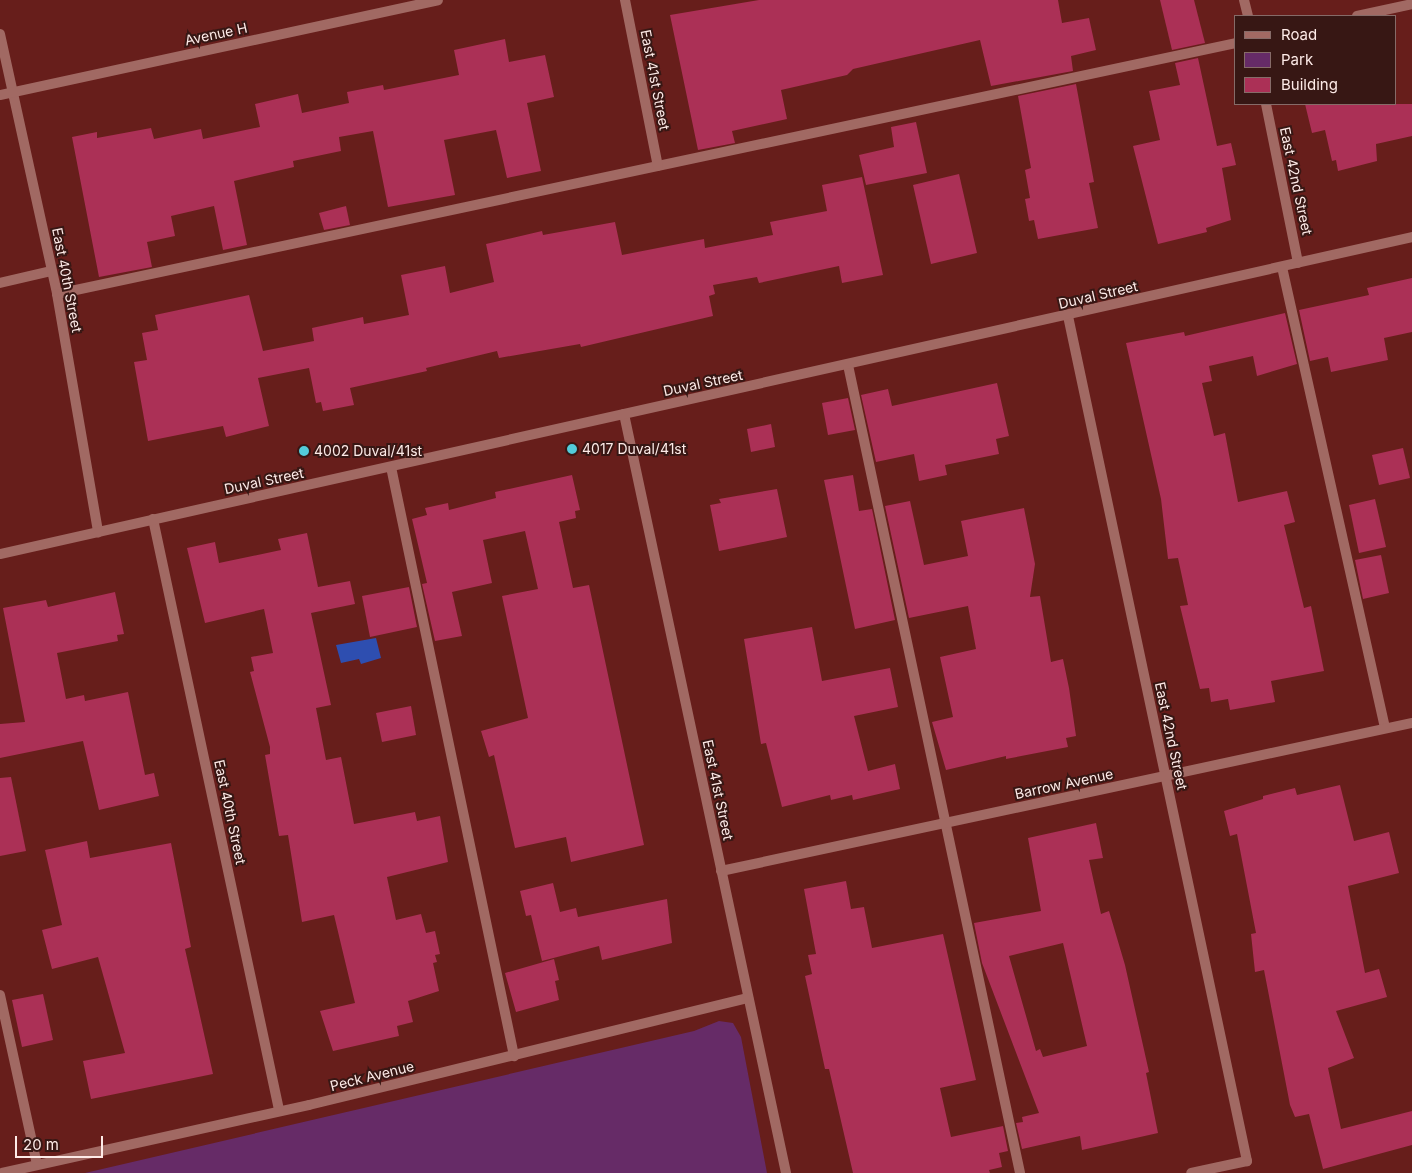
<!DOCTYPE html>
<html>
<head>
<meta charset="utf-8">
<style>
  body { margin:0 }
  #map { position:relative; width:1412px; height:1173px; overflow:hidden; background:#671e1b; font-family:Inter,sans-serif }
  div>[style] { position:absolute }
  .green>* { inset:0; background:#662b67 }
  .water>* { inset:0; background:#2e4eb0 }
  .building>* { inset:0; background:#ab3056 }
  .service>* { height:10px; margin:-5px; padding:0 5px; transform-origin:5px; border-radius:5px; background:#a16963 }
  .minor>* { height:10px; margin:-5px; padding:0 5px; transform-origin:5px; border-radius:5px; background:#a16963 }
  .tertiary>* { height:10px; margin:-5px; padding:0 5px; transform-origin:5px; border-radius:5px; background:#a16963 }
  .dots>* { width:14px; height:14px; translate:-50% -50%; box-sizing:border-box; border:2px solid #371714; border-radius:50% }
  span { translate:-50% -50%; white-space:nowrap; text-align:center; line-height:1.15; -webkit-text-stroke:4px #371714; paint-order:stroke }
  .street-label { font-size:14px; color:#fdeae7 }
  .poi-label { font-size:14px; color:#fdeae7 }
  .left { translate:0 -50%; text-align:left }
  .legend { position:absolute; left:1234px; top:15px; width:162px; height:90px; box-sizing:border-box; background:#371714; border:1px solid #866b68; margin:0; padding:6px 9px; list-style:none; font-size:15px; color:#fdeae7 }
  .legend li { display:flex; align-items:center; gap:10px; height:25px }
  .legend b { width:25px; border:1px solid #866b68 }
  .scale { position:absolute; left:15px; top:1136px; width:88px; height:22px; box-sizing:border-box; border:2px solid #fdeae7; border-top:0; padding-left:6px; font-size:15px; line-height:18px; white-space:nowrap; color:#fdeae7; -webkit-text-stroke:4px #371714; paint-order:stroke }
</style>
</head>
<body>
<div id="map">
  <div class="green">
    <div style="clip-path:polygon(719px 1021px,733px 1023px,741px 1037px,767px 1173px,85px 1173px,694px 1031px)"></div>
  </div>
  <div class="water">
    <div style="clip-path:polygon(376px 638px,381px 658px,361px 664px,359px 659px,341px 663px,336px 645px)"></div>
  </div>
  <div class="building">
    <div style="clip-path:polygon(759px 0,1058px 0,1062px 23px,1089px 18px,1096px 50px,1071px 56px,1073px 71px,991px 86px,980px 40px,853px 69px,847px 75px,781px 90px,787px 119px,732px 131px,735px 143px,698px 150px,670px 15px)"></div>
    <div style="clip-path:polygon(1160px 0,1194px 0,1205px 43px,1172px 50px)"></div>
    <div style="clip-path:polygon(505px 39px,509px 62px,545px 55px,554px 97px,527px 103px,541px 171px,507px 178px,496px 130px,444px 140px,455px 195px,388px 207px,373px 131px,339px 137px,341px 151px,293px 161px,294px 167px,234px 181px,247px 245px,223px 250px,214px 206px,171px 216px,175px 236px,147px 242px,152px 267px,99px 277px,72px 137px,97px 132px,97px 138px,151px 128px,154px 139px,201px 129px,203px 139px,260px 127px,255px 104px,298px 94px,302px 113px,349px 103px,347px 92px,383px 85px,384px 90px,459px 75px,454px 50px)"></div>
    <div style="clip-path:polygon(1198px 58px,1217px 146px,1231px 143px,1236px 165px,1222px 168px,1231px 220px,1206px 228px,1207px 232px,1158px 244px,1133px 146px,1160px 140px,1149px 91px,1180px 85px,1175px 63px)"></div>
    <div style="clip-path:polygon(1076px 84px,1094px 182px,1089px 183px,1098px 228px,1038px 239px,1034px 220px,1029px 221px,1025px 199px,1030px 198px,1025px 170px,1031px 168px,1018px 96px)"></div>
    <div style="clip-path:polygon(1305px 104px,1412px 104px,1412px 136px,1376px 144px,1377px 161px,1338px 171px,1336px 160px,1332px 161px,1325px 130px,1312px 133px)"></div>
    <div style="clip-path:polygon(916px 122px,927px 173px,866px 185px,859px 155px,894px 147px,891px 127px)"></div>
    <div style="clip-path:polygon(959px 174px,977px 253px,931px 264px,913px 185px)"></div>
    <div style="clip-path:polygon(862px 177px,883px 275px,842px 283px,839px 266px,759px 283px,757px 277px,713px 285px,715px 294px,709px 296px,713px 316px,581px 347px,580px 344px,499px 358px,497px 351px,426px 368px,427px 371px,350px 388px,354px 405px,323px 411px,321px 402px,316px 403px,309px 368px,258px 378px,269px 426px,226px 437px,223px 426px,148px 441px,134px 362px,147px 360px,142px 333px,158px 330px,155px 315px,249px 295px,263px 351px,314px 341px,312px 328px,363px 317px,364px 324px,409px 315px,401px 275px,445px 266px,450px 293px,494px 282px,486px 244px,542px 231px,543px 235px,615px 222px,622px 255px,704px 239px,705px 248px,773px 235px,770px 222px,827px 211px,822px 185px)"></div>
    <div style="clip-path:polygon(346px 206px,350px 225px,324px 230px,319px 213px)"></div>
    <div style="clip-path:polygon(1412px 278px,1412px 332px,1384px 338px,1388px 360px,1331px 372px,1328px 357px,1310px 361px,1299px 310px,1369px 295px,1367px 288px)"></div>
    <div style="clip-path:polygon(1285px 313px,1297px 364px,1257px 376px,1253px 356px,1209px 366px,1212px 381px,1202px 383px,1214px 436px,1225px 433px,1238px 502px,1287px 491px,1295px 522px,1284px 525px,1304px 608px,1311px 606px,1324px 671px,1271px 681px,1275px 702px,1230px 710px,1228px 699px,1211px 702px,1209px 688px,1200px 689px,1180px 606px,1188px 605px,1178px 558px,1168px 559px,1161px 499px,1126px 343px,1184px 332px,1185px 336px)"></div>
    <div style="clip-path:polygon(997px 383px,1009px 436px,996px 439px,999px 454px,945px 465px,947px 475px,919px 481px,914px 454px,876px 462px,861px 395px,888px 389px,892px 406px)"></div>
    <div style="clip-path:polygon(848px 398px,855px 430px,828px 435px,822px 403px)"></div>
    <div style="clip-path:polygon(771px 424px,775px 447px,751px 452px,747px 429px)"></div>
    <div style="clip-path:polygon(1403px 448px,1410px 478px,1379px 485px,1372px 455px)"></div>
    <div style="clip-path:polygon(572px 475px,580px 510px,575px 511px,576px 518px,559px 522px,573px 588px,589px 585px,644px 845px,571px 862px,566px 837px,515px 848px,494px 755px,489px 757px,481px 731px,528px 718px,502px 596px,538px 589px,525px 531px,483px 540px,492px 583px,452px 592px,462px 636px,435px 641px,422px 584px,427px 583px,412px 519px,427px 515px,425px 508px,448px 503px,449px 510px,496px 498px,495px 492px)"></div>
    <div style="clip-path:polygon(853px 475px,859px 511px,872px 509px,895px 620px,855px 629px,824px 480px)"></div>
    <div style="clip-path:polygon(777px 489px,787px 537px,719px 551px,710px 505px,721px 503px,719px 499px)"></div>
    <div style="clip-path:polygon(1375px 499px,1386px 547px,1359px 553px,1349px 505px)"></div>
    <div style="clip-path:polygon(910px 501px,924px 565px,968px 556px,961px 521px,1024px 508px,1035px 564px,1030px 597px,1040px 596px,1051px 662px,1063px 659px,1069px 688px,1076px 736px,1066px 738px,1068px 747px,1006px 759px,1006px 756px,946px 770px,932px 722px,953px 717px,940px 657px,976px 649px,968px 606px,909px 618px,885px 506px)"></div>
    <div style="clip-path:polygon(307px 533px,318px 587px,350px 581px,355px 604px,311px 613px,331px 705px,316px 708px,326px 760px,341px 757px,354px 824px,415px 812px,417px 821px,440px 816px,448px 862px,387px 877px,396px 920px,421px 914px,426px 933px,435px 931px,440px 954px,435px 955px,437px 962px,433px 963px,439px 991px,408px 1001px,413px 1022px,397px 1026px,399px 1036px,333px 1051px,320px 1011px,355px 1003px,334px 915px,302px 922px,288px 835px,279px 836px,265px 755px,270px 754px,270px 747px,250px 672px,254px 671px,251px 657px,273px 653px,264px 609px,205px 623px,187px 548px,215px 542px,219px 563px,281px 550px,278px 539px)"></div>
    <div style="clip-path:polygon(1381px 555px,1389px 593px,1363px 599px,1355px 560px)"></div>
    <div style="clip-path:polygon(409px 587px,417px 627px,370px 637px,362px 596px)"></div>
    <div style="clip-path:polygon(115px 592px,124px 634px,117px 635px,118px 641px,57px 653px,66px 699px,84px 695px,85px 701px,128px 692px,145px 775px,154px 773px,159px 796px,99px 810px,83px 741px,0 758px,0 724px,25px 722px,3px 608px,46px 600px,48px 607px)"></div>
    <div style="clip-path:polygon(812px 627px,822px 681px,890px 668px,898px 707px,854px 716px,868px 771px,895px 764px,900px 789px,853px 800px,852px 795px,831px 800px,830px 795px,782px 807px,766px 743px,761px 744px,744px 639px)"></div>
    <div style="clip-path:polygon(411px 706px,416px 735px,382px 742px,376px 713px)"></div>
    <div style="clip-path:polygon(11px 777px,26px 851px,0 856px,0 778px)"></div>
    <div style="clip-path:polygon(1340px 785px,1354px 841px,1389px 832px,1399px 873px,1348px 886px,1365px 973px,1379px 969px,1387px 997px,1336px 1011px,1354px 1058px,1328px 1068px,1341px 1129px,1412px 1111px,1412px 1145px,1323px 1169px,1309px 1114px,1295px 1117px,1290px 1105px,1264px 970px,1255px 972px,1251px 934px,1256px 933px,1237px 834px,1230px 836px,1224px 811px,1263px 799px,1263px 796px,1295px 788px,1297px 795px)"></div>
    <div style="clip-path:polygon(evenodd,1096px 823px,1103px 858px,1089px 860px,1101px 914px,1109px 911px,1125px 965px,1149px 1072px,1146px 1073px,1158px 1133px,1082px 1150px,1080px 1136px,1022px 1149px,1016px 1123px,1023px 1122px,1022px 1117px,1039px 1113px,982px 963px,974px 923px,1041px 911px,1028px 838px,1096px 823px,1063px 943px,1087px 1046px,1043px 1057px,1040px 1049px,1036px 1051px,1009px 956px,1063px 943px)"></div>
    <div style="clip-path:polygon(87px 841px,90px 858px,171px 843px,191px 947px,185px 949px,213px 1074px,91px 1099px,83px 1061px,125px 1053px,98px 957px,52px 969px,42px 930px,62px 925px,45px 850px)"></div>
    <div style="clip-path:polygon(846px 881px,851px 909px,864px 907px,872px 948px,943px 934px,976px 1080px,940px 1088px,951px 1137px,1003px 1126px,1008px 1151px,999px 1153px,1002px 1167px,989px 1170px,990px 1173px,853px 1173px,829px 1069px,825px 1069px,805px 976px,812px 974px,808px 955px,816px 954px,804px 889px)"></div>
    <div style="clip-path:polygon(553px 883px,560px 912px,576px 908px,578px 917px,667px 899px,672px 943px,602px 960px,599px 946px,542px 961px,531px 915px,526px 916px,520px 891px)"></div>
    <div style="clip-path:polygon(554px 959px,559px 980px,555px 981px,559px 1000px,516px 1012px,505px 973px)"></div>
    <div style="clip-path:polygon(43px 994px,53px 1040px,22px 1047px,12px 1000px)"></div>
  </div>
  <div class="service">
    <div style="left:1357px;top:16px;width:56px;rotate:-12.3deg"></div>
    <div style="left:1282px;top:267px;width:472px;rotate:77.4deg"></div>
    <div style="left:0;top:283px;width:52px;rotate:-13.2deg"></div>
    <div style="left:57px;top:294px;width:1205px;rotate:-12.02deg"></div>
    <div style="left:848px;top:365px;width:826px;rotate:77.98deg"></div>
    <div style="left:391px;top:467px;width:602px;rotate:78.2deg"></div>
    <div style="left:0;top:995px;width:173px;rotate:77.7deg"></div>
  </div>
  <div class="minor">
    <div style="left:625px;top:0;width:169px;rotate:78.8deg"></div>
    <div style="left:1244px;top:0;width:16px;rotate:76deg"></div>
    <div style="left:0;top:34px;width:266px;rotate:77.6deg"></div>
    <div style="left:57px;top:294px;width:242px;rotate:80.2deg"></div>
    <div style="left:0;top:95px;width:448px;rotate:-12.2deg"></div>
    <div style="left:1266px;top:104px;width:162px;rotate:78.6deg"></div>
    <div style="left:1068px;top:316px;width:864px;rotate:78.04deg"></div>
    <div style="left:1247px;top:1161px;width:57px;rotate:167.9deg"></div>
    <div style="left:153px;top:519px;width:604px;rotate:77.96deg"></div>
    <div style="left:721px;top:871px;width:707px;rotate:-12.09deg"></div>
    <div style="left:2px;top:1173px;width:314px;rotate:-12.5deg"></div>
    <div style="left:309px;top:1105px;width:452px;rotate:-13.7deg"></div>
  </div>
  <div class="tertiary">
    <div style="left:624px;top:414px;width:776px;rotate:77.95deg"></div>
    <div style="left:0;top:554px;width:1447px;rotate:-12.65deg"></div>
  </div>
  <div class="dots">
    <div style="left:572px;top:449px;background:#53cbda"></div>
    <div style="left:304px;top:451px;background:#53cbda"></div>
  </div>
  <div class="street-label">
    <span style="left:216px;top:34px;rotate:-12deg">Avenue H</span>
    <span style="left:655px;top:80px;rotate:79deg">East 41st Street</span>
    <span style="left:1296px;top:181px;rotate:78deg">East 42nd Street</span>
    <span style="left:67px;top:280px;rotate:79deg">East 40th Street</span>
    <span style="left:1098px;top:295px;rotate:-13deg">Duval Street</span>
    <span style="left:703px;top:383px;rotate:-12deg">Duval Street</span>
    <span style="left:264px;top:481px;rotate:-12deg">Duval Street</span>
    <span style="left:1171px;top:736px;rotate:78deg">East 42nd Street</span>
    <span style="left:1064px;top:784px;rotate:-12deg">Barrow Avenue</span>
    <span style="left:718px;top:790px;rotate:78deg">East 41st Street</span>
    <span style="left:230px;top:812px;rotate:78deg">East 40th Street</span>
    <span style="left:372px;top:1076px;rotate:-14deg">Peck Avenue</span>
  </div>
  <div class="poi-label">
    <span class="left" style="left:582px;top:449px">4017 Duval/41st</span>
    <span class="left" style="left:314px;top:451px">4002 Duval/41st</span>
  </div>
  <ul class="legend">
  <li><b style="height:6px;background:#a16963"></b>Road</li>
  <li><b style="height:14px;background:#662b67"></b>Park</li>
  <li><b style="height:14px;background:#ab3056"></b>Building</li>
  </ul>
  <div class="scale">20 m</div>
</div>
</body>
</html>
